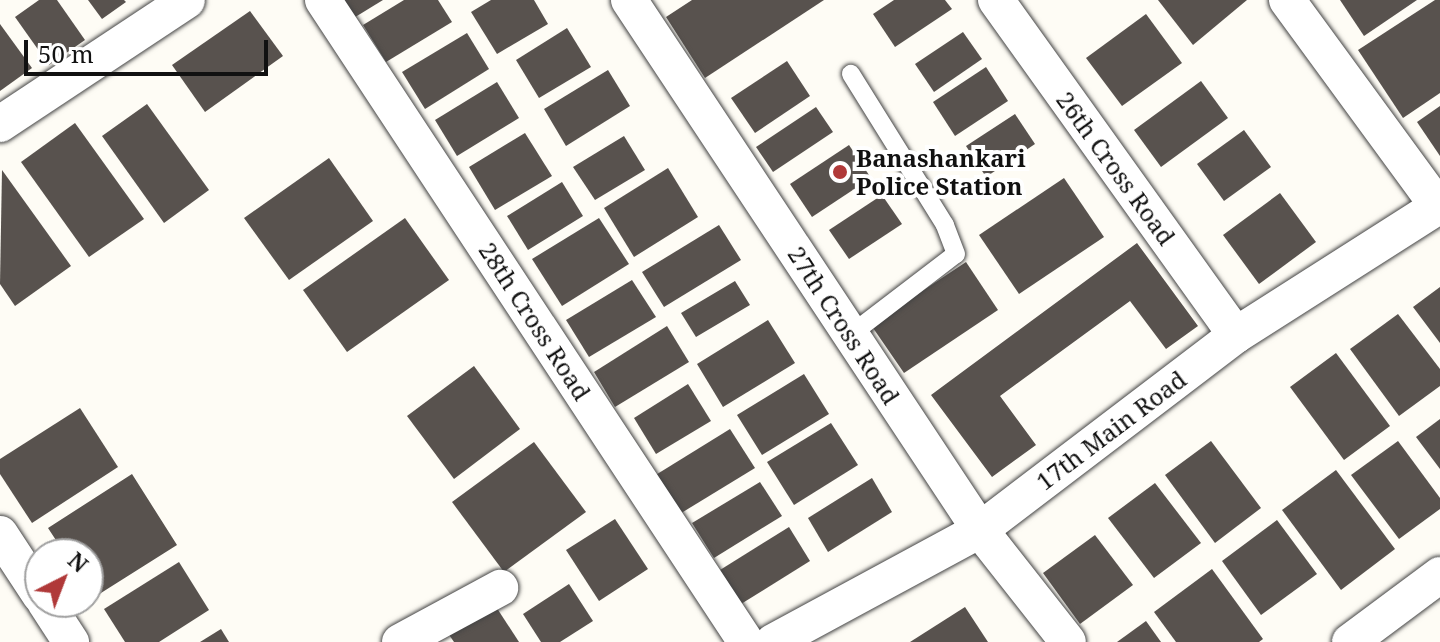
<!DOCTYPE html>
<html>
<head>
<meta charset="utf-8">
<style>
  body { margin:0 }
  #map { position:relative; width:1440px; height:642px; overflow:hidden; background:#fefcf5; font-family:"Noto Serif",serif }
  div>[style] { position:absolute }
  .building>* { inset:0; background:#58524e }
  .roads { filter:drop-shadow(0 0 2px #444) drop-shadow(0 0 2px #444) }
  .lane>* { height:18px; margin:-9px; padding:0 9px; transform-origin:9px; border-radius:9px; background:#fff }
  .street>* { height:36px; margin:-18px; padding:0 18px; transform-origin:18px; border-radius:18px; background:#fff }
  .dots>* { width:22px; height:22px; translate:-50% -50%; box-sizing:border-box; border:4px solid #fff; border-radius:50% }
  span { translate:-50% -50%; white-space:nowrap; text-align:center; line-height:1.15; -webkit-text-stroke:8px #fff; paint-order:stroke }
  .poi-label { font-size:24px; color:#111; font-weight:700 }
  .left { translate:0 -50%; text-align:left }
  .street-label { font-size:24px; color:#111 }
  .north { position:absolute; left:24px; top:538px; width:80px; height:80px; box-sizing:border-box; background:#fff; border:2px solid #a0a0a0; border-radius:50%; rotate:42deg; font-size:22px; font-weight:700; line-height:32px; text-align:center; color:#111 }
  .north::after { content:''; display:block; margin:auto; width:28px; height:36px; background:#b03939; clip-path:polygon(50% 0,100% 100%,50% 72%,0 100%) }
  .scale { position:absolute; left:24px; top:40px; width:244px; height:36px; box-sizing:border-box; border:4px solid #111; border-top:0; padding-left:10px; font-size:24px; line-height:28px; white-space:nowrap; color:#111; -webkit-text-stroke:6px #fff; paint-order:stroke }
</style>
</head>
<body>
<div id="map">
  <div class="building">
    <div style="clip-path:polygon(39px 0,57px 0,85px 40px,49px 65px,15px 17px)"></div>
    <div style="clip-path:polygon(88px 0,124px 0,126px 2px,102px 19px)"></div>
    <div style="clip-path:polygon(340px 0,383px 0,352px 19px)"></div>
    <div style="clip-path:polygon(404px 0,438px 0,452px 22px,386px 62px,363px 25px)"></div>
    <div style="clip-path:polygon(491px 0,534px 0,548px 24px,497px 54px,471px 12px)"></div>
    <div style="clip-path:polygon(692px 0,824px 0,705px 78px,666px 17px)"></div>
    <div style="clip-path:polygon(894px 0,945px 0,952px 9px,895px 47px,873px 14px)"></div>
    <div style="clip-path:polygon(1158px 0,1247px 0,1193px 45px)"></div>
    <div style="clip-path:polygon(1340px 0,1417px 0,1364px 36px)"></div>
    <div style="clip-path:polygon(1435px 0,1440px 0,1440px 93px,1403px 118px,1358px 50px)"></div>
    <div style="clip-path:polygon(250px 11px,283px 56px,205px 112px,172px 65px)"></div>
    <div style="clip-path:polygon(1146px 14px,1182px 63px,1122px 106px,1086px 58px)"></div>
    <div style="clip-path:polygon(0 24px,32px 68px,0 91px)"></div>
    <div style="clip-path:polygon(567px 28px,591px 67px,539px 98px,516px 60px)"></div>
    <div style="clip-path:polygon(963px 32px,982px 59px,934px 92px,915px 64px)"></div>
    <div style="clip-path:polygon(467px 33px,489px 69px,425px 109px,402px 72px)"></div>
    <div style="clip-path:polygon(787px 61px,810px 96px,755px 133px,731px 98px)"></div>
    <div style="clip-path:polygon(986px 67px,1008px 101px,955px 136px,933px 102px)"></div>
    <div style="clip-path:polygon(608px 70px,630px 106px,566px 146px,544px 109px)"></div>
    <div style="clip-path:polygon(1201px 81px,1228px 118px,1161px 167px,1134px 130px)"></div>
    <div style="clip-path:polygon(497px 82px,519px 118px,457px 156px,435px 120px)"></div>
    <div style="clip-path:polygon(147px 104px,209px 190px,164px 223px,102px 136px)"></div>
    <div style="clip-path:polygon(1440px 106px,1440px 156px,1417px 122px)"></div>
    <div style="clip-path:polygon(816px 107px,833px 132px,773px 172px,756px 147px)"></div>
    <div style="clip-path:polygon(1015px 114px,1035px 144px,986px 177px,966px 146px)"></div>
    <div style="clip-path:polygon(75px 123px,144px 219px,89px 257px,21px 162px)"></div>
    <div style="clip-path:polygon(1244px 130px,1271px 167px,1224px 201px,1197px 164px)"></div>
    <div style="clip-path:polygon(525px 133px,552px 176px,495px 210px,469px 167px)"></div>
    <div style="clip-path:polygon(624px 136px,645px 170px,595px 200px,573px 167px)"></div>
    <div style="clip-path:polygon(849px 145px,871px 178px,812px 217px,790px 184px)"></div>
    <div style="clip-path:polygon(329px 158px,373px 221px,289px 280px,244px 218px)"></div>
    <div style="clip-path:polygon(668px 168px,698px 217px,634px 257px,604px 208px)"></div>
    <div style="clip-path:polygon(2px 170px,71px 266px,15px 306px,0 284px)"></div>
    <div style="clip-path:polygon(1064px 178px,1104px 237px,1019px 294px,979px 235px)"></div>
    <div style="clip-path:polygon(562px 182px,583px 216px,528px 250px,507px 216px)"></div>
    <div style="clip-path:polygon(1280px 193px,1316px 242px,1259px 284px,1223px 235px)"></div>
    <div style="clip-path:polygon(882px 195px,902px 224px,849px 259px,829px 230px)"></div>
    <div style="clip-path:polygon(405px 218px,449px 280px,347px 352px,303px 290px)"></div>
    <div style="clip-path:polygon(599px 218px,629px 264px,562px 306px,532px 259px)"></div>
    <div style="clip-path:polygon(719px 225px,741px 260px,664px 307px,642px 272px)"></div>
    <div style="clip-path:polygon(1137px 243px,1198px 326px,1166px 349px,1130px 301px,1000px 396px,1036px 445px,992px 477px,931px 395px)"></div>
    <div style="clip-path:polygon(966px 262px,998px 310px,904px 373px,871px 325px)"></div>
    <div style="clip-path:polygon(632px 280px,656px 317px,589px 357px,566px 320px)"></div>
    <div style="clip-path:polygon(735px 281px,750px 305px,696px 337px,681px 313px)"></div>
    <div style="clip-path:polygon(1440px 287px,1440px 343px,1413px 307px)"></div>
    <div style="clip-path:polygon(1398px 314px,1440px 369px,1440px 386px,1399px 416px,1350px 349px)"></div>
    <div style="clip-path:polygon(768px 320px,795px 363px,723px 407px,697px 364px)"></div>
    <div style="clip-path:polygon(667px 326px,689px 362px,615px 407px,594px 372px)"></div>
    <div style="clip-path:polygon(1336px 353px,1390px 426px,1344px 460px,1290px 387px)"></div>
    <div style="clip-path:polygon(474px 366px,520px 429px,454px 479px,407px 416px)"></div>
    <div style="clip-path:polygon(804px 374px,829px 414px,762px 455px,737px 415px)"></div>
    <div style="clip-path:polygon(688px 384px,711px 421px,656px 454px,634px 418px)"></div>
    <div style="clip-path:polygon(80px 408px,118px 467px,32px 523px,0 474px,0 459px)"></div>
    <div style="clip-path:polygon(1440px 419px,1440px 469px,1416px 437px)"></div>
    <div style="clip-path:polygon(831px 423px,858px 465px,794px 505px,767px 462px)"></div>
    <div style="clip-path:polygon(730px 429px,755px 468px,678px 515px,654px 476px)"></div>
    <div style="clip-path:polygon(1211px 441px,1261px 508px,1215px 543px,1165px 475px)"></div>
    <div style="clip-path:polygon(1398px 441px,1440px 498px,1440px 509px,1399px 539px,1351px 475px)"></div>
    <div style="clip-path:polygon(534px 442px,586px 512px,504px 572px,452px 502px)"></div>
    <div style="clip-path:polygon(1336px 470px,1395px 549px,1341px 590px,1282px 510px)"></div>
    <div style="clip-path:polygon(132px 474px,177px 545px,93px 598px,88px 554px,65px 554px,48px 528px)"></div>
    <div style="clip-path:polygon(872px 478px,892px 512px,828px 552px,808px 518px)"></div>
    <div style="clip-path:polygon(760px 482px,782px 516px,714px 558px,692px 523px)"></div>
    <div style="clip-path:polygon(1155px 483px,1201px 543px,1154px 578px,1108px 518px)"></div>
    <div style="clip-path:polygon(615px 519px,648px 569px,599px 601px,566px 550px)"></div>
    <div style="clip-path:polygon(1277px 520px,1317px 574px,1261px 615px,1222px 561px)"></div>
    <div style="clip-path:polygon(789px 527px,810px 561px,741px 604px,720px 570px)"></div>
    <div style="clip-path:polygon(1095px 535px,1133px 585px,1080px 624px,1043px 573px)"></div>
    <div style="clip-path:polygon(179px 562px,209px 610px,159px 642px,125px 642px,104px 609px)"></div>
    <div style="clip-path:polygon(1212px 569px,1263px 639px,1259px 642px,1176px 642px,1154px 612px)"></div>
    <div style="clip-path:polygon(569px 584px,593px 621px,560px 642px,541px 642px,523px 614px)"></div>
    <div style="clip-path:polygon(491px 599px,519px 642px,454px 642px,445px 629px)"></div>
    <div style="clip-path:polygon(965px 607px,988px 642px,910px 642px)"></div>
    <div style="clip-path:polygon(1146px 621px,1161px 642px,1117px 642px)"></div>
    <div style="clip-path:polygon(221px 629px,229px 642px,200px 642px)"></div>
  </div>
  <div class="roads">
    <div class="lane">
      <div style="left:850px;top:335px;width:133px;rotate:-37.4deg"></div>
      <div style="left:956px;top:254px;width:31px;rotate:-111deg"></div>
      <div style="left:945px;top:225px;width:178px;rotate:-121.9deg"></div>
    </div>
    <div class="street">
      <div style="left:323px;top:0;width:769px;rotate:56.62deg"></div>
      <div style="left:629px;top:0;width:636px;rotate:56.48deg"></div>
      <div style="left:980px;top:530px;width:142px;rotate:51.8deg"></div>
      <div style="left:996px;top:0;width:412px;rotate:54.4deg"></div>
      <div style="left:1287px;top:0;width:255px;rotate:53.8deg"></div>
      <div style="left:0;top:124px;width:224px;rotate:-33.5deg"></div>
      <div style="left:0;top:534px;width:73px;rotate:56.7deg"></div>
      <div style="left:45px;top:602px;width:48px;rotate:57deg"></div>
      <div style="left:400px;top:642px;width:114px;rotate:-28.4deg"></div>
      <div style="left:773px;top:642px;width:235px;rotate:-28.4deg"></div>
      <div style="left:980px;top:530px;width:322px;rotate:-37.3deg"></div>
      <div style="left:1236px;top:335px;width:242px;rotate:-32.5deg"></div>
      <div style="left:1350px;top:642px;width:112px;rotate:-36.7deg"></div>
    </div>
  </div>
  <div class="dots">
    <div style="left:840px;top:172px;background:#b03939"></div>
  </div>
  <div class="poi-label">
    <span class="left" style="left:856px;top:172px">Banashankari<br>Police Station</span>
  </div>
  <div class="street-label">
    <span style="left:1116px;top:168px;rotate:54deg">26th Cross Road</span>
    <span style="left:535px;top:321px;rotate:57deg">28th Cross Road</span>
    <span style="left:844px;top:325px;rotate:57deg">27th Cross Road</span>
    <span style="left:1111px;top:430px;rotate:-37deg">17th Main Road</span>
  </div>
  <div class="north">N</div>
  <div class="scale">50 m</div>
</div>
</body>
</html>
